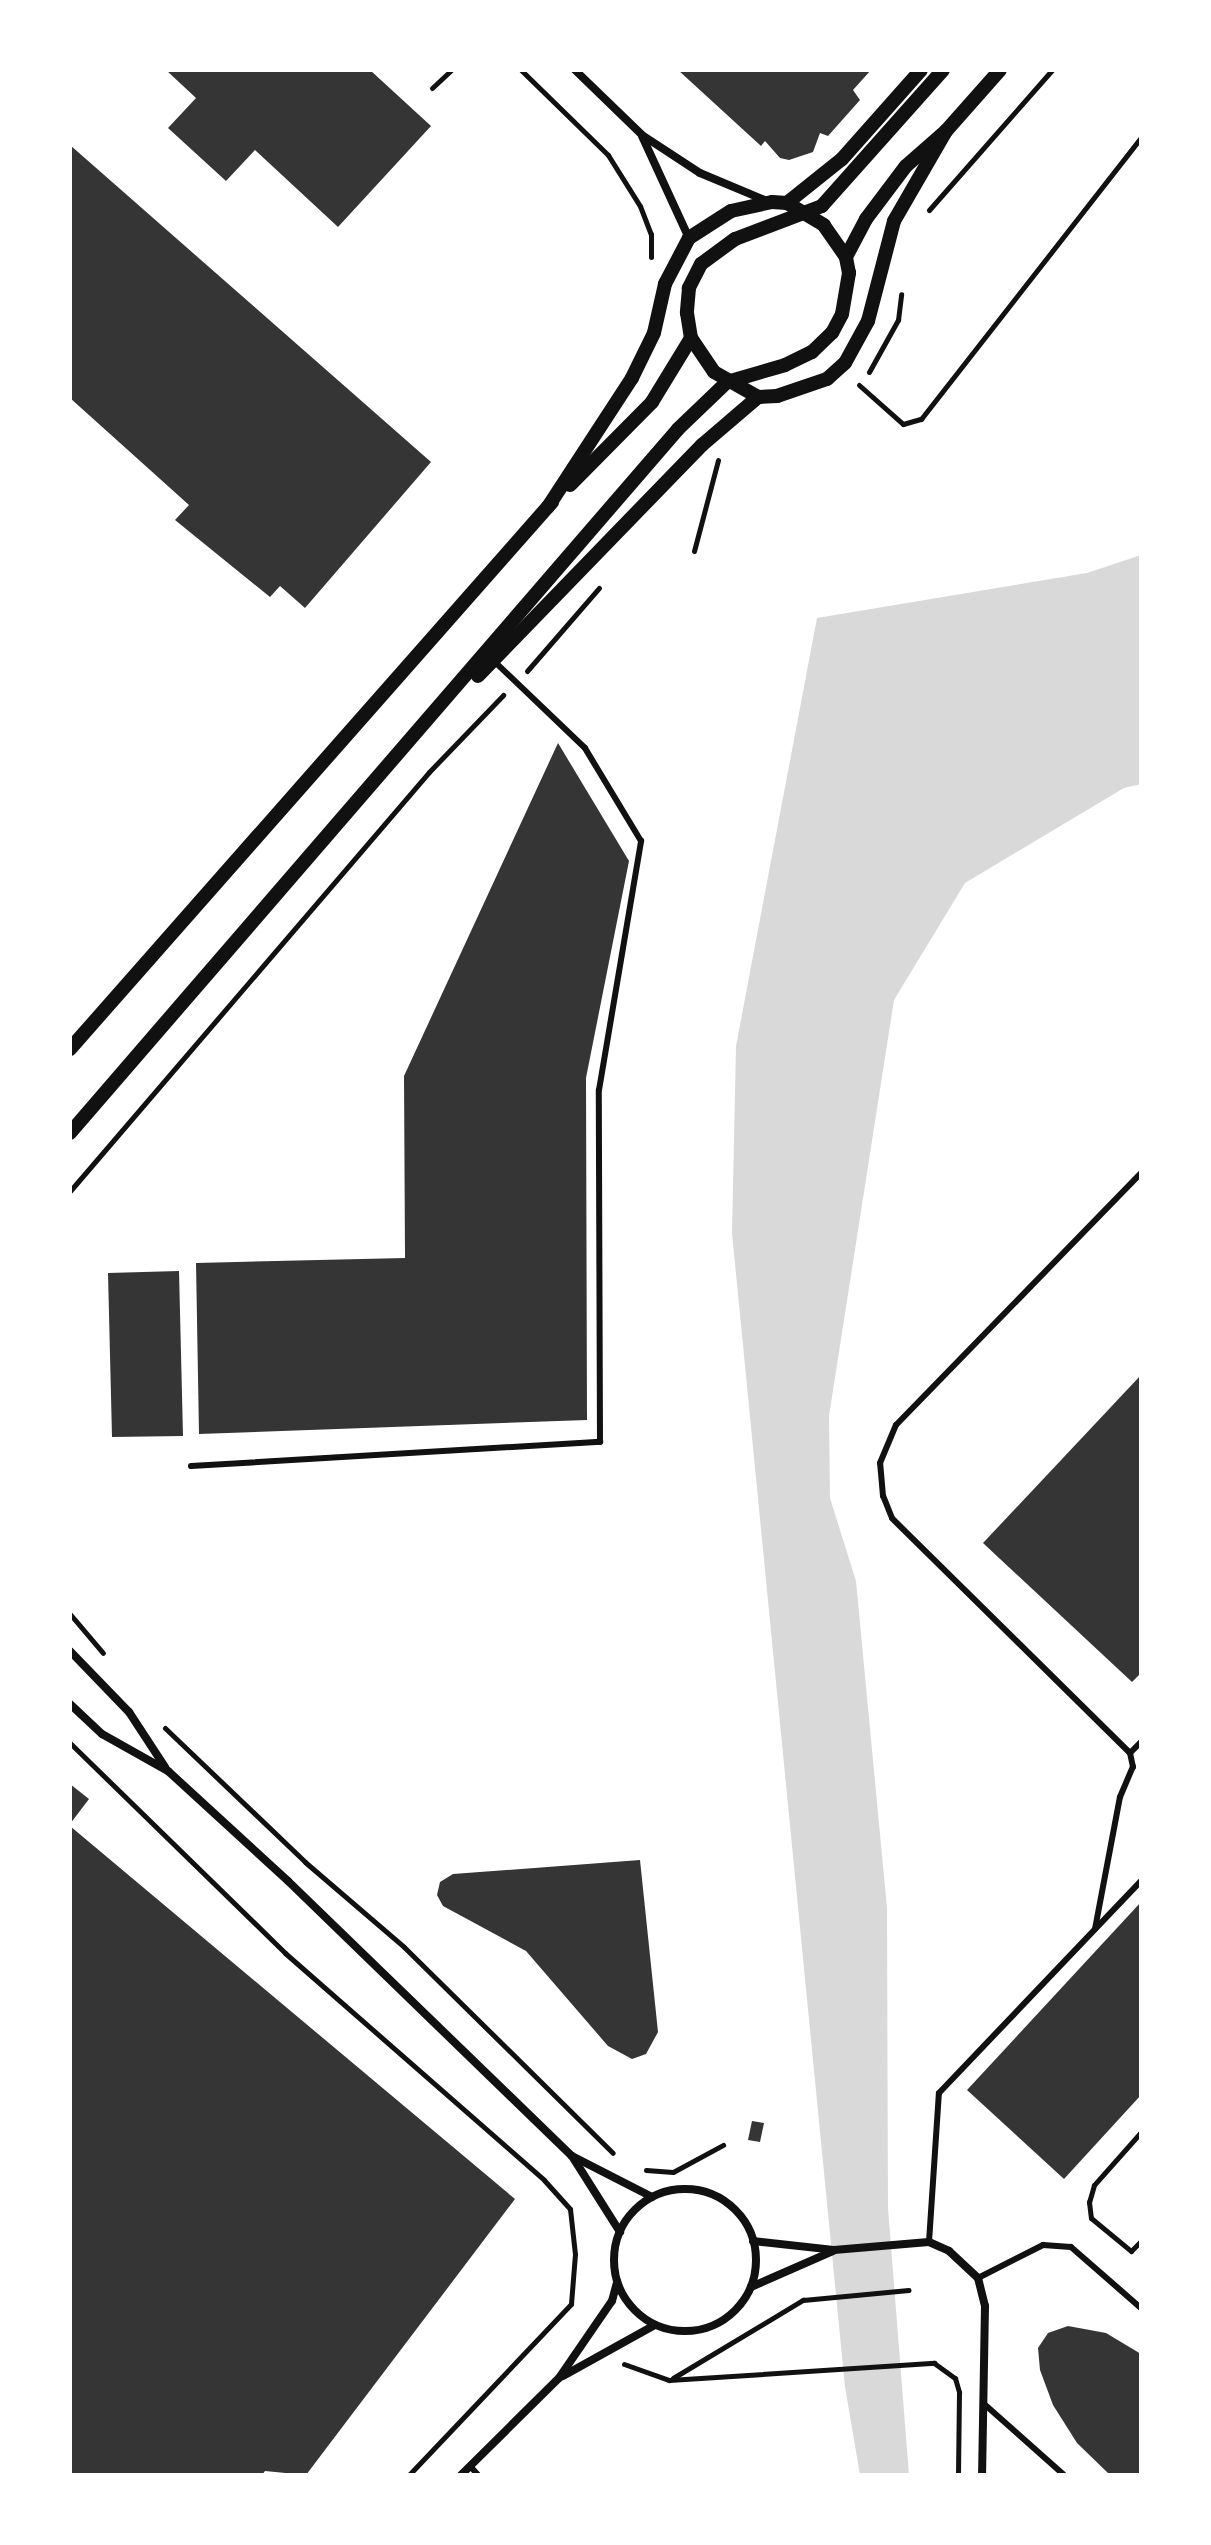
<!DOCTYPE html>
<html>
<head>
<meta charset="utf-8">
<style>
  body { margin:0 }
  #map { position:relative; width:1211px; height:2545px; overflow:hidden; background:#fff; font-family:"Noto Sans",sans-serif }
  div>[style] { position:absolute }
  .water>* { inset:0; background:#d9d9d9 }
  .building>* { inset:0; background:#353535 }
  .path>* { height:5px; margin:-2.5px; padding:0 2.5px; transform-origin:2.5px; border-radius:2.5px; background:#111 }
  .service>* { height:6px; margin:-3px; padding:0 3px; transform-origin:3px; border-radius:3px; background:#111 }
  .minor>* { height:8px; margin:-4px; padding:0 4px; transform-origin:4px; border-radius:4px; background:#111 }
  .minor>.ring { margin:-4px; padding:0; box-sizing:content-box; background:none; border:8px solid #111; border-radius:50% }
  .tertiary>* { height:14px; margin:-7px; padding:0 7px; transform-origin:7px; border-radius:7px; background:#111 }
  span { translate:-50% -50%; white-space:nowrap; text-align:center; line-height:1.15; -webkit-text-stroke:7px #fff; paint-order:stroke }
  .frame { position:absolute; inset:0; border:72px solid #fff; pointer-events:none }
</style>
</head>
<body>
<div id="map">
  <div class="water">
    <div style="clip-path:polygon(1141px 555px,1141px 784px,1124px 788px,965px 883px,894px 1000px,829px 1416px,830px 1498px,856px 1581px,887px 1908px,888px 2208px,909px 2475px,860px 2475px,845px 2387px,732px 1233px,736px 1046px,817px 618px,1087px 573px)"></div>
  </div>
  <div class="building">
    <div style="clip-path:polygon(166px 70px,370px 70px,431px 126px,338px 227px,255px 150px,226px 181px,168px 128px,196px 98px)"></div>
    <div style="clip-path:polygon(678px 70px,871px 70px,853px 90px,860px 100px,828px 136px,820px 133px,813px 152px,789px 160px,780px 158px,765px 141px,761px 146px)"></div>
    <div style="clip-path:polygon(70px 145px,431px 462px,305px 608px,280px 586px,270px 597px,175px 520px,189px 505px,70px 398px)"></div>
    <div style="clip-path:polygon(558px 743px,629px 861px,586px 1078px,587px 1420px,199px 1434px,196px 1263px,405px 1258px,404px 1076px)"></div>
    <div style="clip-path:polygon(179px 1271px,183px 1436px,112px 1437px,108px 1273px)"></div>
    <div style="clip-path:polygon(1141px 1375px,1141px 1673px,1132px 1682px,983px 1543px)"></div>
    <div style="clip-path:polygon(70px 1784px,89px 1799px,70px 1824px)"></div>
    <div style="clip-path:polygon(70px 1826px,515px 2199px,306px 2475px,265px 2471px,262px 2475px,70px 2475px)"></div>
    <div style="clip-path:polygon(640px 1860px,658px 2032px,646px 2054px,632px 2059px,608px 2046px,526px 1951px,443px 1906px,437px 1895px,440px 1882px,453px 1874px)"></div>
    <div style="clip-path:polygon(1141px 1902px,1141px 2095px,1064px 2179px,967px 2090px)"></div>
    <div style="clip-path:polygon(752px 2121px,764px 2123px,760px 2142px,748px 2140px)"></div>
    <div style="clip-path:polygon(1068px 2326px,1106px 2333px,1141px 2354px,1141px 2475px,1110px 2475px,1077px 2443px,1053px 2405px,1040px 2370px,1038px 2348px,1048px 2333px)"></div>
  </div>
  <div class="path">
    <div style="left:521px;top:70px;width:122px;rotate:44.3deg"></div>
    <div style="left:608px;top:155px;width:60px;rotate:57.9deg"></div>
    <div style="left:640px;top:206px;width:30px;rotate:69deg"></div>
    <div style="left:651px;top:234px;width:23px;rotate:90deg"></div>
    <div style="left:432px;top:88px;width:26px;rotate:-43deg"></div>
    <div style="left:929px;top:210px;width:186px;rotate:-48.7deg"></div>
    <div style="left:869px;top:372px;width:60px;rotate:-60.9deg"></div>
    <div style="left:898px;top:320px;width:26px;rotate:-83deg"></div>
    <div style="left:859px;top:385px;width:59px;rotate:41.6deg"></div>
    <div style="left:903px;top:424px;width:19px;rotate:-16deg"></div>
    <div style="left:921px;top:419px;width:358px;rotate:-52deg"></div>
    <div style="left:694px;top:551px;width:94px;rotate:-75.2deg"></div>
    <div style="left:527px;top:671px;width:110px;rotate:-49.1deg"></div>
    <div style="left:70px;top:1191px;width:552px;rotate:-49.41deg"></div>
    <div style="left:429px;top:772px;width:107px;rotate:-46.1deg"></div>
    <div style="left:70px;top:1614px;width:51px;rotate:49.8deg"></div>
    <div style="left:165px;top:1728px;width:194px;rotate:43.7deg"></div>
    <div style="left:305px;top:1862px;width:130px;rotate:40.6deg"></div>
    <div style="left:404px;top:1947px;width:293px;rotate:44.6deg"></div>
    <div style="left:70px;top:1743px;width:301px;rotate:44.3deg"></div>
    <div style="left:285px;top:1953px;width:344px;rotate:41.2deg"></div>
    <div style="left:544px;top:2180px;width:39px;rotate:48deg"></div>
    <div style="left:570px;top:2209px;width:45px;rotate:83.7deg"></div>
    <div style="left:575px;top:2254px;width:50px;rotate:94.6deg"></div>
    <div style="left:571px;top:2304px;width:236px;rotate:133.5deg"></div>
    <div style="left:1141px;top:2132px;width:71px;rotate:131.6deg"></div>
    <div style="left:1094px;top:2185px;width:18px;rotate:106deg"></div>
    <div style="left:1089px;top:2202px;width:16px;rotate:83deg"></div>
    <div style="left:1091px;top:2218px;width:52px;rotate:39.5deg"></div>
    <div style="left:1131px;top:2251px;width:14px;rotate:-45deg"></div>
    <div style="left:646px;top:2170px;width:27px;rotate:4deg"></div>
    <div style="left:673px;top:2172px;width:57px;rotate:-28.4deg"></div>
    <div style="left:624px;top:2364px;width:48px;rotate:19.6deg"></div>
    <div style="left:669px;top:2380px;width:266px;rotate:-3.7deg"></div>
    <div style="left:934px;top:2363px;width:26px;rotate:36deg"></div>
    <div style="left:955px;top:2378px;width:15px;rotate:74deg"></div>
    <div style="left:959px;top:2392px;width:83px;rotate:90.7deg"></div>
    <div style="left:673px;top:2378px;width:152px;rotate:-31deg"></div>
    <div style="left:803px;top:2300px;width:106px;rotate:-5.4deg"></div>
  </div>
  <div class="service">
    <div style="left:191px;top:1466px;width:410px;rotate:-3.4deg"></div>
    <div style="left:600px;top:1442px;width:352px;rotate:-90.2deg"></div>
    <div style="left:599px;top:1090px;width:253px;rotate:-80.4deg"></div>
    <div style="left:641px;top:841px;width:109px;rotate:-121.1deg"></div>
    <div style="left:585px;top:748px;width:124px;rotate:-136.3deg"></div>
    <div style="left:1130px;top:1753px;width:16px;rotate:-45deg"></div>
    <div style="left:1095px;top:1929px;width:134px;rotate:-79.3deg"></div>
    <div style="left:1120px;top:1797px;width:33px;rotate:-67deg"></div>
    <div style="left:1133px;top:1767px;width:14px;rotate:-102deg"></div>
    <div style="left:1130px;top:1753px;width:334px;rotate:-135.4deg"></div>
    <div style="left:892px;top:1518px;width:24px;rotate:-112deg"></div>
    <div style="left:883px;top:1496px;width:33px;rotate:-95deg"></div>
    <div style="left:880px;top:1463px;width:41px;rotate:-67.2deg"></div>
    <div style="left:896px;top:1425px;width:351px;rotate:-45.8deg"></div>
    <div style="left:929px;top:2242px;width:149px;rotate:-86.2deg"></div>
    <div style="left:939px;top:2093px;width:293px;rotate:-46.4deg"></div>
    <div style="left:978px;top:2278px;width:73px;rotate:-26.9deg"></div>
    <div style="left:1043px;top:2245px;width:28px;rotate:4deg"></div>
    <div style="left:1071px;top:2247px;width:93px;rotate:41.1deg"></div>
    <div style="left:983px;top:2403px;width:108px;rotate:41.6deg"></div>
    <div style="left:470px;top:2466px;width:12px;rotate:48deg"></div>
  </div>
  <div class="minor">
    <div style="left:575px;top:70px;width:93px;rotate:44.1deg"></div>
    <div style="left:642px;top:135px;width:69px;rotate:33.2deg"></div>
    <div style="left:700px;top:173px;width:73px;rotate:22.7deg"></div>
    <div style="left:642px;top:136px;width:112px;rotate:65.3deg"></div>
    <div style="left:70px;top:1651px;width:85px;rotate:46deg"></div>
    <div style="left:129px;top:1712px;width:66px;rotate:56.8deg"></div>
    <div style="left:70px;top:1704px;width:44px;rotate:43.2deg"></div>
    <div style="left:102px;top:1734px;width:76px;rotate:29.3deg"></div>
    <div style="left:168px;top:1771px;width:163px;rotate:42.5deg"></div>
    <div style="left:288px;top:1881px;width:395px;rotate:44.1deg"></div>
    <div style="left:572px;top:2156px;width:90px;rotate:57.7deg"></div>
    <div style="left:572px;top:2156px;width:90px;rotate:27.1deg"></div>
    <div class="ring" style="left:614px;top:2189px;width:134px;height:134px"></div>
    <div style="left:753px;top:2241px;width:81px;rotate:6.3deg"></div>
    <div style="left:834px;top:2250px;width:95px;rotate:-4.8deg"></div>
    <div style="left:929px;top:2242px;width:22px;rotate:24deg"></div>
    <div style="left:949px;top:2251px;width:40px;rotate:43deg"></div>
    <div style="left:978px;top:2278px;width:29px;rotate:76deg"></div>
    <div style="left:985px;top:2306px;width:169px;rotate:91deg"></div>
    <div style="left:751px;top:2287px;width:90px;rotate:-23.7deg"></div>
    <div style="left:563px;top:2376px;width:105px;rotate:-29deg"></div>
    <div style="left:461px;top:2475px;width:138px;rotate:-44.7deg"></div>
    <div style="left:559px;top:2378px;width:93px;rotate:-55.5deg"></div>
    <div style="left:612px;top:2301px;width:20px;rotate:-75deg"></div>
  </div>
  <div class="tertiary">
    <div style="left:943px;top:70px;width:182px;rotate:131.7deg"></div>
    <div style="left:822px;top:206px;width:93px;rotate:159.2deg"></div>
    <div style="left:735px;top:239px;width:42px;rotate:143.7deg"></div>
    <div style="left:701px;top:264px;width:27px;rotate:117deg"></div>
    <div style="left:689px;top:288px;width:25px;rotate:95deg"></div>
    <div style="left:687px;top:313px;width:25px;rotate:81deg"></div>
    <div style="left:691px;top:338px;width:41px;rotate:55.9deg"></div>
    <div style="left:714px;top:372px;width:51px;rotate:29.6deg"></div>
    <div style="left:758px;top:397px;width:19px;rotate:-3deg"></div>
    <div style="left:777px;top:396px;width:53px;rotate:-18.8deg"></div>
    <div style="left:827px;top:379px;width:24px;rotate:-42deg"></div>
    <div style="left:845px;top:363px;width:48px;rotate:-61.3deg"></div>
    <div style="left:868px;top:321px;width:103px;rotate:-75.4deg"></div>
    <div style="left:894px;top:221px;width:104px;rotate:-60deg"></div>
    <div style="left:787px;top:203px;width:70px;rotate:-38.7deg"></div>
    <div style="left:842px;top:159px;width:119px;rotate:-48.4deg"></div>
    <div style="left:846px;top:257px;width:43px;rotate:-62.2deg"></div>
    <div style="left:866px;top:219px;width:66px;rotate:-53deg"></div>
    <div style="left:906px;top:166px;width:53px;rotate:-41.2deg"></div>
    <div style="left:946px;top:131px;width:81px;rotate:-48.5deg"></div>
    <div style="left:570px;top:485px;width:117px;rotate:-45.3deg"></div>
    <div style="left:652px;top:402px;width:75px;rotate:-58.6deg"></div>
    <div style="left:478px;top:676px;width:322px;rotate:-45.9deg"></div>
    <div style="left:702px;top:445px;width:74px;rotate:-40.6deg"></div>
    <div style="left:70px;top:1049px;width:729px;rotate:-48.61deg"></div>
    <div style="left:70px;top:1133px;width:930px;rotate:-49.18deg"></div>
    <div style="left:678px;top:429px;width:68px;rotate:-43.8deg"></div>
    <div style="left:727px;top:382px;width:60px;rotate:-16.3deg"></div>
    <div style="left:785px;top:365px;width:30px;rotate:-26deg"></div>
    <div style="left:812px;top:352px;width:28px;rotate:-44deg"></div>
    <div style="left:832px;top:333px;width:21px;rotate:-62deg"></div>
    <div style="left:842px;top:314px;width:42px;rotate:-80.3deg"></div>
    <div style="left:849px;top:273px;width:16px;rotate:-101deg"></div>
    <div style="left:846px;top:257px;width:39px;rotate:-125deg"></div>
    <div style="left:824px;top:225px;width:43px;rotate:-149.3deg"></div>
    <div style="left:787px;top:203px;width:15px;rotate:-176deg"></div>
    <div style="left:772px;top:202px;width:42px;rotate:167.6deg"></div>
    <div style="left:731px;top:211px;width:50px;rotate:147.3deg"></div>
    <div style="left:689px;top:238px;width:52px;rotate:117.6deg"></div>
    <div style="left:665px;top:284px;width:50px;rotate:102.7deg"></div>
    <div style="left:654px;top:333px;width:50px;rotate:116.1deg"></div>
    <div style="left:632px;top:378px;width:154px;rotate:123.1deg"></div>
  </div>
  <div class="frame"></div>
</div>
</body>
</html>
